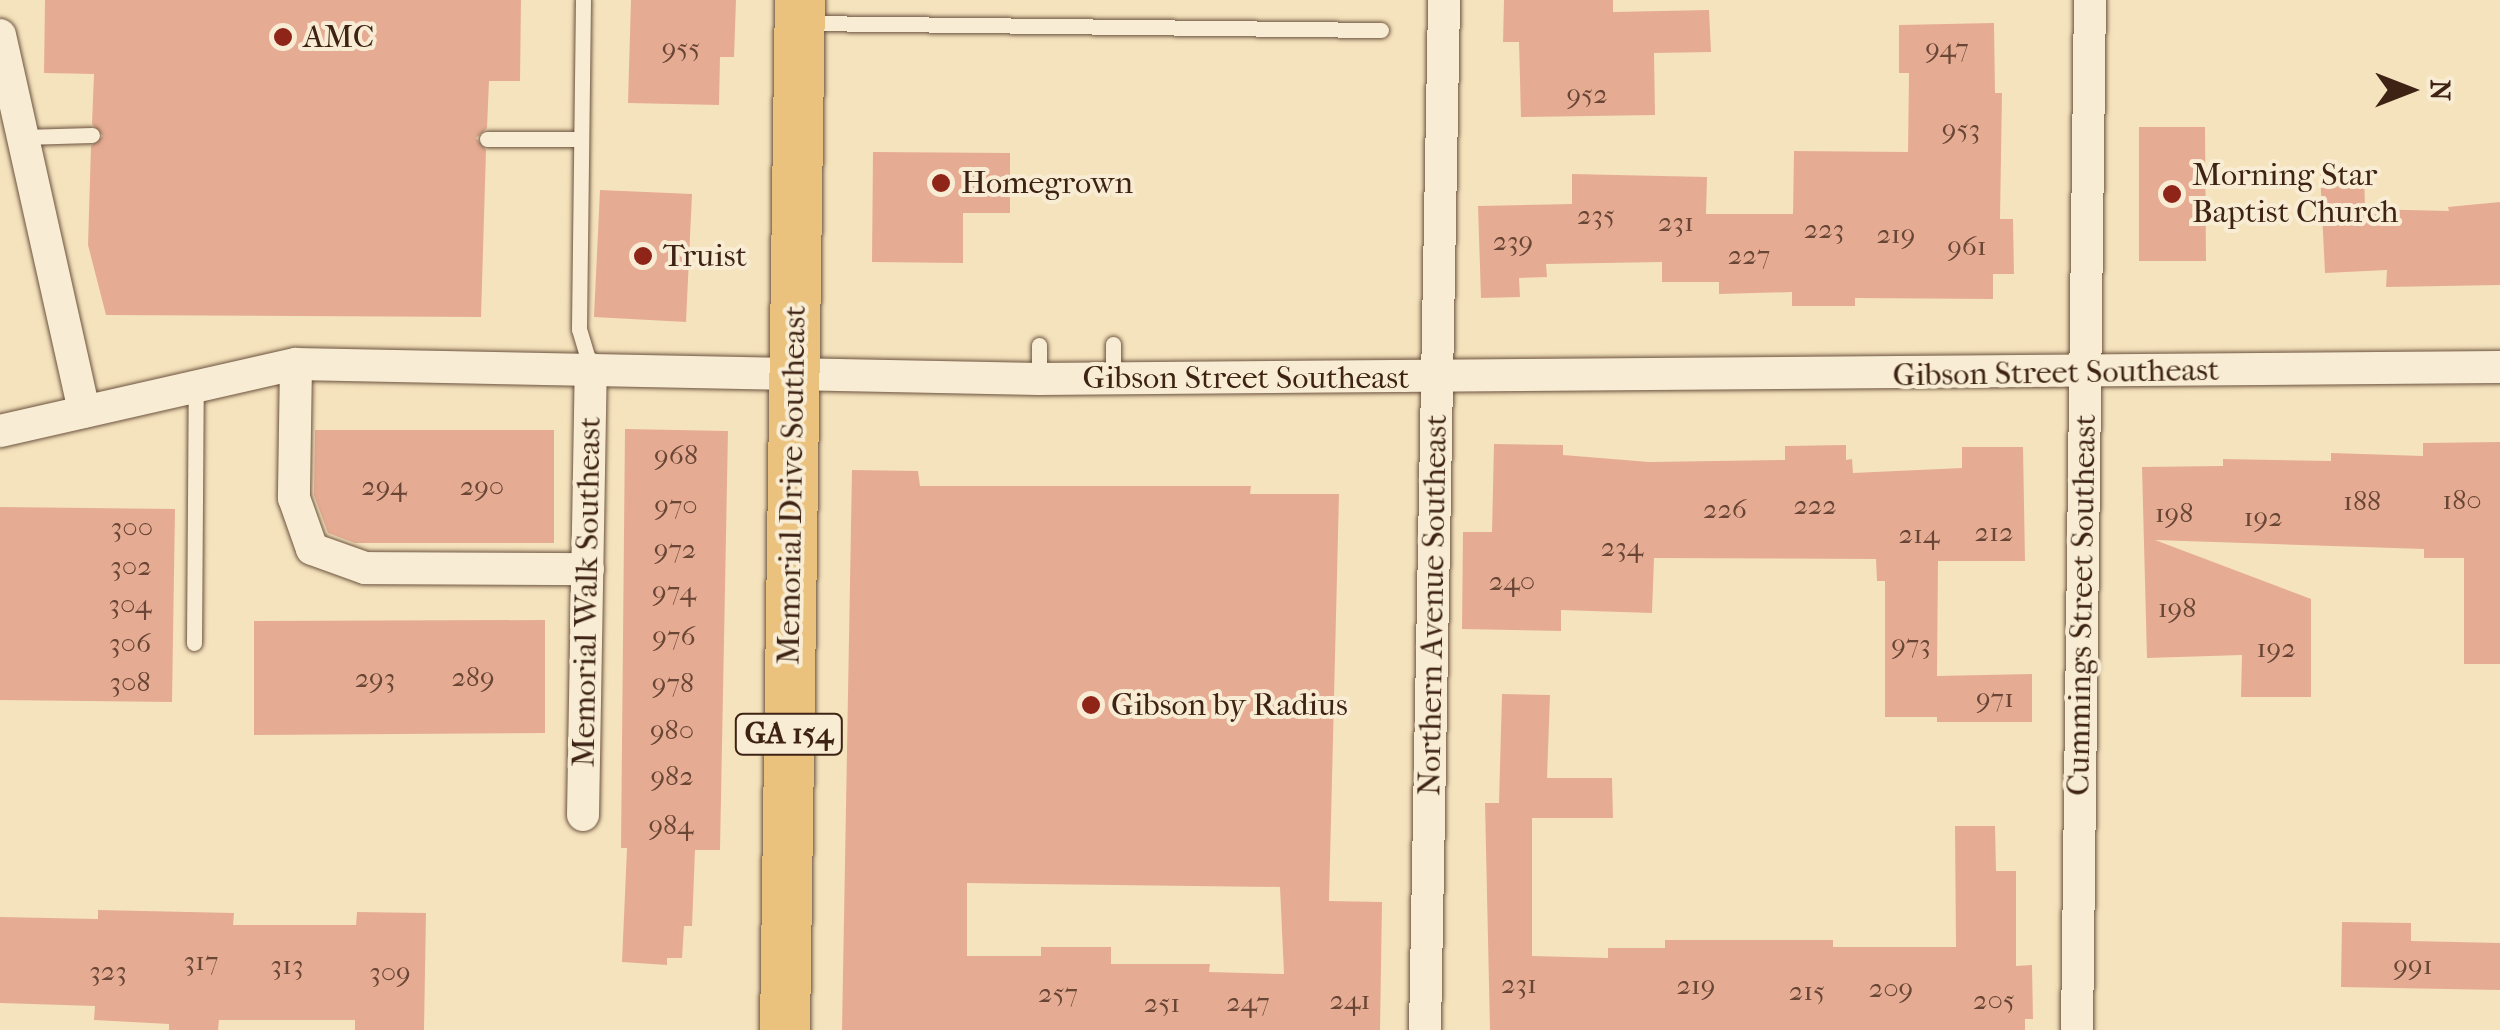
<!DOCTYPE html>
<html>
<head>
<meta charset="utf-8">
<style>
  body { margin:0 }
  #map { position:relative; width:2500px; height:1030px; overflow:hidden; background:#f5e3bd; font-family:"IM FELL French Canon",serif }
  div>[style] { position:absolute }
  .building>* { inset:0; background:#e6ac93 }
  .roads { filter:drop-shadow(0 0 2px #6c533f) drop-shadow(0 0 2px #6c533f) }
  .service>* { height:15px; margin:-7.5px; padding:0 7.5px; transform-origin:7.5px; border-radius:7.5px; background:#f8edd4 }
  .minor>* { height:32px; margin:-16px; padding:0 16px; transform-origin:16px; border-radius:16px; background:#f8edd4 }
  .primary>* { height:50px; margin:-25px; padding:0 25px; transform-origin:25px; border-radius:25px; background:#eac27e }
  .dots>* { width:28px; height:28px; translate:-50% -50%; box-sizing:border-box; border:5px solid #f8edd4; border-radius:50% }
  span { translate:-50% -50%; white-space:nowrap; text-align:center; line-height:1.15; -webkit-text-stroke:8px #f8edd4; paint-order:stroke }
  .number-label { font-size:28px; color:#684534 }
  .number-label span { -webkit-text-stroke-width:0 }
  .shield-label span { padding:2px 8px; background:#f8edd4; border:2px solid; border-radius:8px; -webkit-text-stroke-width:0 }
  .shield-label { font-size:30px; color:#3e2315; font-weight:700 }
  .poi-label { font-size:32px; color:#3e2315 }
  .left { translate:0 -50%; text-align:left }
  .street-label { font-size:32px; color:#3e2315 }
  .north { position:absolute; left:2360px; top:40px; width:100px; height:100px; -webkit-text-stroke:8px #f8edd4; paint-order:stroke; rotate:90deg; font-size:28px; font-weight:700; line-height:40px; text-align:center; color:#3e2315 }
  .north::after { content:''; display:block; margin:auto; width:35px; height:45px; background:#3e2315; clip-path:polygon(50% 0,100% 100%,50% 72%,0 100%) }
</style>
</head>
<body>
<div id="map">
  <div class="building">
    <div style="clip-path:polygon(45px 0,521px 0,520px 81px,489px 81px,487px 128px,476px 138px,486px 150px,481px 317px,106px 315px,88px 245px,91px 146px,103px 136px,92px 124px,94px 74px,44px 73px)"></div>
    <div style="clip-path:polygon(631px 0,736px 0,734px 57px,720px 57px,719px 105px,628px 103px)"></div>
    <div style="clip-path:polygon(1504px 0,1613px 0,1613px 12px,1709px 10px,1711px 52px,1654px 53px,1655px 115px,1521px 117px,1519px 42px,1503px 42px)"></div>
    <div style="clip-path:polygon(1994px 23px,1995px 93px,2002px 93px,2000px 219px,2013px 219px,2014px 274px,1993px 274px,1993px 299px,1855px 298px,1855px 306px,1792px 306px,1792px 292px,1719px 294px,1719px 282px,1662px 282px,1662px 262px,1546px 264px,1547px 277px,1519px 278px,1520px 297px,1481px 298px,1478px 206px,1572px 204px,1572px 174px,1707px 177px,1706px 214px,1793px 214px,1794px 151px,1908px 152px,1909px 73px,1899px 73px,1899px 25px)"></div>
    <div style="clip-path:polygon(2139px 127px,2205px 127px,2206px 261px,2139px 261px)"></div>
    <div style="clip-path:polygon(873px 152px,1010px 153px,1010px 213px,963px 213px,963px 263px,872px 262px)"></div>
    <div style="clip-path:polygon(2364px 170px,2365px 209px,2449px 211px,2448px 207px,2500px 202px,2500px 285px,2386px 287px,2387px 270px,2325px 273px,2320px 172px)"></div>
    <div style="clip-path:polygon(600px 190px,692px 194px,686px 322px,594px 317px)"></div>
    <div style="clip-path:polygon(625px 429px,728px 431px,720px 850px,695px 850px,692px 926px,684px 926px,682px 958px,667px 958px,667px 965px,622px 962px,627px 848px,621px 848px)"></div>
    <div style="clip-path:polygon(315px 430px,554px 430px,554px 543px,355px 543px,328px 533px,314px 495px)"></div>
    <div style="clip-path:polygon(2500px 442px,2500px 664px,2464px 664px,2464px 558px,2424px 558px,2424px 549px,2155px 540px,2311px 599px,2311px 697px,2241px 697px,2242px 655px,2147px 658px,2142px 467px,2223px 466px,2223px 459px,2331px 461px,2331px 453px,2423px 456px,2423px 443px)"></div>
    <div style="clip-path:polygon(1494px 444px,1563px 445px,1563px 455px,1649px 462px,1785px 460px,1785px 446px,1846px 445px,1846px 460px,1852px 459px,1853px 473px,1962px 468px,1962px 447px,2023px 447px,2025px 561px,1938px 561px,1937px 676px,2032px 674px,2032px 722px,1937px 722px,1937px 717px,1885px 717px,1885px 581px,1877px 581px,1876px 559px,1654px 558px,1652px 613px,1561px 610px,1561px 631px,1462px 629px,1463px 532px,1492px 532px)"></div>
    <div style="clip-path:polygon(evenodd,852px 470px,918px 471px,920px 486px,1251px 486px,1250px 494px,1339px 494px,1329px 901px,1382px 902px,1380px 1030px,842px 1030px,852px 470px,967px 883px,1280px 887px,1284px 974px,1209px 972px,1210px 964px,1111px 964px,1111px 947px,1041px 947px,1041px 956px,967px 956px,967px 883px)"></div>
    <div style="clip-path:polygon(0 507px,175px 509px,172px 702px,0 700px)"></div>
    <div style="clip-path:polygon(545px 620px,545px 733px,254px 735px,254px 621px)"></div>
    <div style="clip-path:polygon(1502px 694px,1550px 695px,1547px 778px,1612px 778px,1613px 818px,1532px 818px,1532px 956px,1608px 958px,1608px 948px,1665px 948px,1665px 940px,1833px 940px,1833px 947px,1956px 947px,1955px 826px,1995px 826px,1996px 871px,2016px 871px,2016px 966px,2032px 965px,2033px 1019px,2025px 1019px,2025px 1030px,1490px 1030px,1485px 803px,1499px 803px)"></div>
    <div style="clip-path:polygon(98px 910px,234px 913px,233px 925px,356px 925px,357px 912px,426px 913px,424px 1030px,355px 1030px,355px 1020px,219px 1020px,218px 1030px,169px 1030px,169px 1024px,94px 1020px,95px 1006px,0 1003px,0 917px,98px 919px)"></div>
    <div style="clip-path:polygon(2342px 922px,2411px 923px,2411px 941px,2500px 943px,2500px 990px,2341px 987px)"></div>
  </div>
  <div class="roads">
    <div class="service">
      <div style="left:583px;top:0;width:329px;rotate:90.7deg"></div>
      <div style="left:579px;top:329px;width:42px;rotate:73.3deg"></div>
      <div style="left:805px;top:23px;width:576px;rotate:0.7deg"></div>
      <div style="left:23px;top:137px;width:69px;rotate:-1.7deg"></div>
      <div style="left:487px;top:139px;width:94px"></div>
      <div style="left:1113px;top:344px;width:34px;rotate:90deg"></div>
      <div style="left:1039px;top:345px;width:34px;rotate:90deg"></div>
      <div style="left:194px;top:643px;width:256px;rotate:-89.6deg"></div>
    </div>
    <div class="minor">
      <div style="left:0;top:35px;width:386px;rotate:77.4deg"></div>
      <div style="left:296px;top:364px;width:134px;rotate:90.9deg"></div>
      <div style="left:294px;top:498px;width:54px;rotate:70.6deg"></div>
      <div style="left:312px;top:549px;width:56px;rotate:19.7deg"></div>
      <div style="left:365px;top:568px;width:223px;rotate:0.3deg"></div>
      <div style="left:0;top:431px;width:303px;rotate:-12.8deg"></div>
      <div style="left:296px;top:364px;width:743px;rotate:1.16deg"></div>
      <div style="left:1039px;top:379px;width:1461px;rotate:-0.47deg"></div>
      <div style="left:583px;top:815px;width:446px;rotate:-89deg"></div>
      <div style="left:1425px;top:1030px;width:1030px;rotate:-88.94deg"></div>
      <div style="left:2077px;top:1030px;width:1030px;rotate:-89.28deg"></div>
    </div>
    <div class="primary">
      <div style="left:785px;top:1030px;width:1030px;rotate:-89.17deg"></div>
    </div>
  </div>
  <div class="dots">
    <div style="left:283px;top:37px;background:#8f2418"></div>
    <div style="left:941px;top:183px;background:#8f2418"></div>
    <div style="left:2172px;top:194px;background:#8f2418"></div>
    <div style="left:643px;top:256px;background:#8f2418"></div>
    <div style="left:1091px;top:705px;background:#8f2418"></div>
  </div>
  <div class="number-label">
    <span style="left:681px;top:48px">955</span>
    <span style="left:1947px;top:48px">947</span>
    <span style="left:1587px;top:94px">952</span>
    <span style="left:1961px;top:129px">953</span>
    <span style="left:1596px;top:215px">235</span>
    <span style="left:1676px;top:222px">231</span>
    <span style="left:1824px;top:229px">223</span>
    <span style="left:1896px;top:234px">219</span>
    <span style="left:1513px;top:241px">239</span>
    <span style="left:1967px;top:246px">961</span>
    <span style="left:1749px;top:255px">227</span>
    <span style="left:676px;top:455px">968</span>
    <span style="left:384px;top:486px">294</span>
    <span style="left:482px;top:486px">290</span>
    <span style="left:2462px;top:500px">180</span>
    <span style="left:2362px;top:501px">188</span>
    <span style="left:676px;top:505px">970</span>
    <span style="left:1815px;top:505px">222</span>
    <span style="left:1725px;top:509px">226</span>
    <span style="left:2174px;top:513px">198</span>
    <span style="left:2263px;top:517px">192</span>
    <span style="left:132px;top:527px">300</span>
    <span style="left:1994px;top:532px">212</span>
    <span style="left:1919px;top:534px">214</span>
    <span style="left:1622px;top:547px">234</span>
    <span style="left:675px;top:549px">972</span>
    <span style="left:131px;top:566px">302</span>
    <span style="left:1512px;top:581px">240</span>
    <span style="left:674px;top:591px">974</span>
    <span style="left:130px;top:604px">304</span>
    <span style="left:2177px;top:608px">198</span>
    <span style="left:674px;top:636px">976</span>
    <span style="left:130px;top:643px">306</span>
    <span style="left:1911px;top:644px">973</span>
    <span style="left:2276px;top:648px">192</span>
    <span style="left:473px;top:677px">289</span>
    <span style="left:375px;top:678px">293</span>
    <span style="left:130px;top:682px">308</span>
    <span style="left:673px;top:683px">978</span>
    <span style="left:1995px;top:698px">971</span>
    <span style="left:672px;top:730px">980</span>
    <span style="left:672px;top:776px">982</span>
    <span style="left:671px;top:825px">984</span>
    <span style="left:201px;top:961px">317</span>
    <span style="left:287px;top:965px">313</span>
    <span style="left:2413px;top:965px">991</span>
    <span style="left:108px;top:971px">323</span>
    <span style="left:390px;top:972px">309</span>
    <span style="left:1519px;top:984px">231</span>
    <span style="left:1696px;top:985px">219</span>
    <span style="left:1891px;top:988px">209</span>
    <span style="left:1807px;top:991px">215</span>
    <span style="left:1058px;top:993px">257</span>
    <span style="left:1350px;top:1000px">241</span>
    <span style="left:1994px;top:1000px">205</span>
    <span style="left:1248px;top:1002px">247</span>
    <span style="left:1162px;top:1003px">251</span>
  </div>
  <div class="shield-label">
    <span style="left:789px;top:734px">GA 154</span>
  </div>
  <div class="poi-label">
    <span class="left" style="left:303px;top:37px">AMC</span>
    <span class="left" style="left:2192px;top:194px">Morning Star<br>Baptist Church</span>
    <span class="left" style="left:961px;top:183px">Homegrown</span>
    <span class="left" style="left:663px;top:256px">Truist</span>
    <span class="left" style="left:1111px;top:705px">Gibson by Radius</span>
  </div>
  <div class="street-label">
    <span style="left:2056px;top:373px;rotate:-1deg">Gibson Street Southeast</span>
    <span style="left:1246px;top:378px">Gibson Street Southeast</span>
    <span style="left:792px;top:485px;rotate:-89deg">Memorial Drive Southeast</span>
    <span style="left:587px;top:592px;rotate:-89deg">Memorial Walk Southeast</span>
    <span style="left:1433px;top:605px;rotate:-89deg">Northern Avenue Southeast</span>
    <span style="left:2082px;top:605px;rotate:-89deg">Cummings Street Southeast</span>
  </div>
  <div class="north">N</div>
</div>
</body>
</html>
